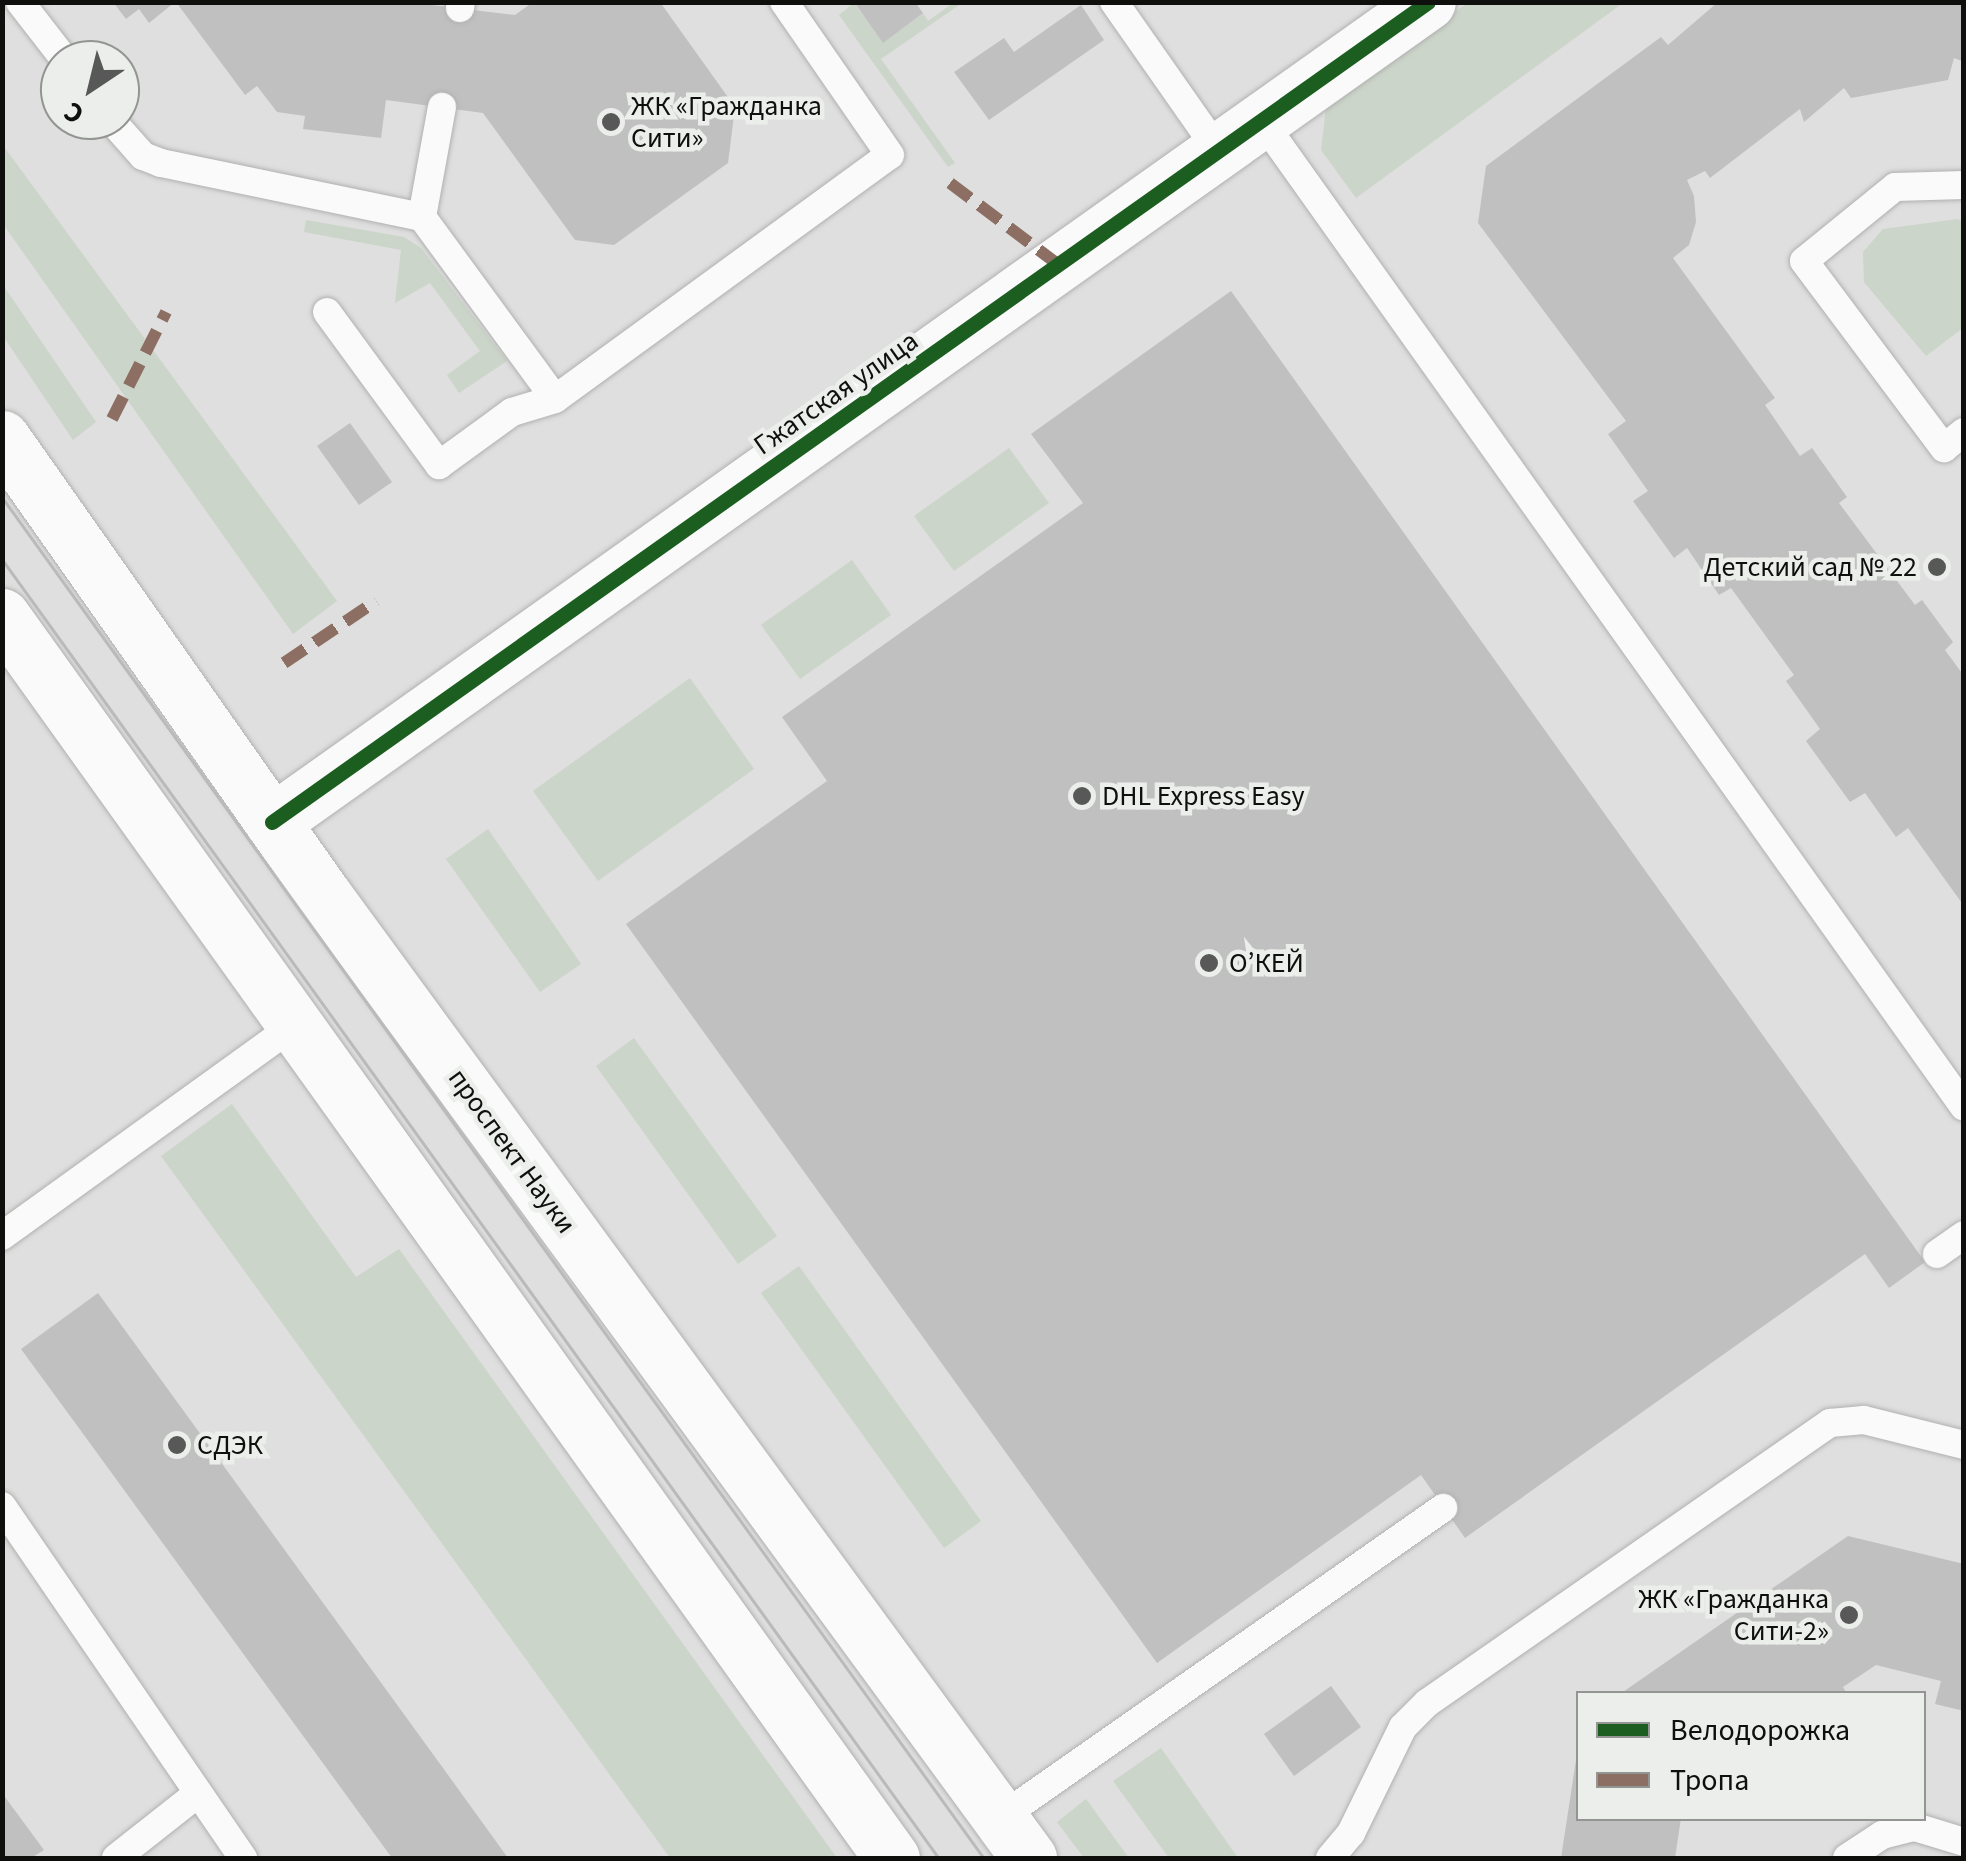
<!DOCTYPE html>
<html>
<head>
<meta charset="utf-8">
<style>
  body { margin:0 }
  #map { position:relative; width:1966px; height:1861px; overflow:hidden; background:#dedfde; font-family:"Source Sans 3",sans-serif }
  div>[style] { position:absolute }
  .green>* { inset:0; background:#ccd5c9 }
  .building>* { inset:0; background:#bfc0bf }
  .roads { filter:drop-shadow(0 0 2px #b0b1b0) drop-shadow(0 0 2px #b0b1b0) }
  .lane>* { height:28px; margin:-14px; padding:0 14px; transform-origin:14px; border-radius:14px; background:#fafafa }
  .street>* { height:55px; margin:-27.5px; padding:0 27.5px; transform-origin:27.5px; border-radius:27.5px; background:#fafafa }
  .secondary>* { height:55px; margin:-27.5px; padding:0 27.5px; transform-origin:27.5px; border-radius:27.5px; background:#fafafa }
  .tram>* { height:2.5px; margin:-1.25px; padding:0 1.25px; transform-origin:1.25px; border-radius:1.25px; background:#b9bab9 }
  .quiet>* { height:12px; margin-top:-6px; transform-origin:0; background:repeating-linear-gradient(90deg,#8d6e63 0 25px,transparent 0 37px) }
  .cycleway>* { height:15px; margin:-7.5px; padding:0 7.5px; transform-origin:7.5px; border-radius:7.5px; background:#1b5e20 }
  .dots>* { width:28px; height:28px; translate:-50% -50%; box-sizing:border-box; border:5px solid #ebeeea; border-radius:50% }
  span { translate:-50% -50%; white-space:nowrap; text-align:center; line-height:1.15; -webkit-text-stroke:9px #ebeeea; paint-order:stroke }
  .poi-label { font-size:28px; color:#0f100e }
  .left { translate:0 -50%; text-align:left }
  .right { translate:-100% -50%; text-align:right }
  .street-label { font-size:28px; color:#0f100e }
  .frame { position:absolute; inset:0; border:5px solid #0f100e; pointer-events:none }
  .legend { position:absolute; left:1576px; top:1691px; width:350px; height:130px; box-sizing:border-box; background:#ebeeea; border:2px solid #939592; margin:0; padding:12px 18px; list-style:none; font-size:30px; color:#0f100e }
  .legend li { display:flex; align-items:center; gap:20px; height:50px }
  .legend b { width:50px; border:2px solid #939592 }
  .north { position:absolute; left:40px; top:40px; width:100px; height:100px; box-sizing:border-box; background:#ebeeea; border:2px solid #939592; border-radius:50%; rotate:215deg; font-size:28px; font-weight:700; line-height:40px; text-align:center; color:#0f100e }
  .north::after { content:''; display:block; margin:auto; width:35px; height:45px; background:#575857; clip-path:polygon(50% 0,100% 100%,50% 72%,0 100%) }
</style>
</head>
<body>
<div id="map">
  <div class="green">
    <div style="clip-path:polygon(854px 3px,883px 42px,923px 13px,928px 21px,953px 3px,962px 3px,881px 59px,955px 163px,948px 167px,839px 15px)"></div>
    <div style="clip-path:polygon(1467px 3px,1623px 3px,1356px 198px,1321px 150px,1326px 108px)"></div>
    <div style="clip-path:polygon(2px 144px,337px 601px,293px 634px,3px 224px)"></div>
    <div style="clip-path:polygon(1958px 219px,1964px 222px,1963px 328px,1926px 356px,1864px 282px,1863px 252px,1883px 229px)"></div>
    <div style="clip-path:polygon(306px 220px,404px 237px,421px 248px,507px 361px,459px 393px,447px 375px,480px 351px,430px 283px,395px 303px,401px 250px,304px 232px)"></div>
    <div style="clip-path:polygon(3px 285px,96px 422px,73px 440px,3px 336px)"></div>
    <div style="clip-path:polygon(1009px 448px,1049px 503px,954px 571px,914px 516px)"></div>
    <div style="clip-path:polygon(852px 560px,891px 615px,800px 679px,761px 625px)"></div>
    <div style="clip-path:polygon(690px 678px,754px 769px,598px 881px,533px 791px)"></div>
    <div style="clip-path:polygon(488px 829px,581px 964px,540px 992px,446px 859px)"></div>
    <div style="clip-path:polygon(634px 1038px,777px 1236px,738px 1264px,596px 1066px)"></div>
    <div style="clip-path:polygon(232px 1104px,356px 1277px,399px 1249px,837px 1858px,670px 1858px,161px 1156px)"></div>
    <div style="clip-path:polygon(799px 1266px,981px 1521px,944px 1548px,761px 1293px)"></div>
    <div style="clip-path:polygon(1161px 1748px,1238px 1858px,1169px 1858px,1113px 1781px)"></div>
    <div style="clip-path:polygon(1086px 1799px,1129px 1858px,1084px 1858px,1057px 1822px)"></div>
  </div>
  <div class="building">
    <div style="clip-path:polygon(113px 2px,175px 2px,149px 23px,139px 9px,126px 19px)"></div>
    <div style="clip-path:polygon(176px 2px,407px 2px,515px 15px,533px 2px,660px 2px,735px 107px,728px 163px,614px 245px,575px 240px,483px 113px,386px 100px,381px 138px,303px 129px,305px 116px,277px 112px,257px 86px,245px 95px)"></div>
    <div style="clip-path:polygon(854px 2px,915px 2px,923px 13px,883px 43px)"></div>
    <div style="clip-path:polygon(1718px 2px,1964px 2px,1964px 62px,1954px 58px,1948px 80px,1851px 98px,1844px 88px,1804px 122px,1800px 109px,1710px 178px,1705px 171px,1687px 180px,1694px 196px,1696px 222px,1689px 245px,1673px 258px,1775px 398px,1765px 405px,1800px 456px,1812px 448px,1847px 497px,1839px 503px,1915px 605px,1922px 600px,1953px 642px,1945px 650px,1964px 676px,1964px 906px,1908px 828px,1896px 837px,1865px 793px,1850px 802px,1806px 741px,1820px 729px,1786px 681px,1794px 675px,1731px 588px,1719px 595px,1687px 548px,1674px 558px,1633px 501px,1648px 491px,1608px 434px,1626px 421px,1478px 223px,1486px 166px,1661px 37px,1668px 45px)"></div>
    <div style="clip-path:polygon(1081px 5px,1104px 40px,989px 120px,954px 72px,1004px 38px,1014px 52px)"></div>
    <div style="clip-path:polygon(1231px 291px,1925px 1262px,1889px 1288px,1865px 1254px,1465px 1538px,1421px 1475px,1157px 1663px,626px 924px,827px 781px,782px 717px,1083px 503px,1031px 434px)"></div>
    <div style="clip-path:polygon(350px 423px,392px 482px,359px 505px,317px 446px)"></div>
    <div style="clip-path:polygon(98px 1293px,443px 1768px,508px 1858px,392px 1858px,92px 1446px,21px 1349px)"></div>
    <div style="clip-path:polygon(1848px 1536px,1964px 1564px,1964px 1711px,1935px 1704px,1941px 1681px,1876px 1665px,1843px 1687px,1847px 1694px,1620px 1694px)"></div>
    <div style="clip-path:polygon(1331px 1686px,1361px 1727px,1294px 1776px,1264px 1734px)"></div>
    <div style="clip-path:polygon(1576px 1760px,1578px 1818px,1681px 1818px,1675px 1858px,1561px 1858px)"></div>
    <div style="clip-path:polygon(2px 1793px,44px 1850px,31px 1858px,2px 1858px)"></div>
  </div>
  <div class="roads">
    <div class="lane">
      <div style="left:20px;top:2px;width:73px;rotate:52.2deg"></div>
      <div style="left:1114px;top:2px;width:183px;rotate:55deg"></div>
      <div style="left:460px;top:8px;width:6px;rotate:-81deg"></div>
      <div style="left:111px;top:120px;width:48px;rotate:48.4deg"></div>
      <div style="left:143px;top:156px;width:19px;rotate:21deg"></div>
      <div style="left:161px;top:163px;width:267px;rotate:11.7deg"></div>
      <div style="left:422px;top:217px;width:225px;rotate:53.8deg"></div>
      <div style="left:555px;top:399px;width:414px;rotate:-36.1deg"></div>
      <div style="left:890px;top:155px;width:186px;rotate:-124.7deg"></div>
      <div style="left:1262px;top:121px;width:1210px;rotate:54.55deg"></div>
      <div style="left:1964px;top:185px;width:69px;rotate:178.3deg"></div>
      <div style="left:1895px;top:187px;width:117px;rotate:140.9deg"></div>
      <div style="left:1804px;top:261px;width:234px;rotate:53.2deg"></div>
      <div style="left:1944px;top:448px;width:26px;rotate:-39deg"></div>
      <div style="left:422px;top:217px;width:112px;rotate:-79.7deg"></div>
      <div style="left:327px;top:312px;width:190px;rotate:53.8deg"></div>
      <div style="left:439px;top:465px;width:90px;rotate:-36deg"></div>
      <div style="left:512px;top:412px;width:45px;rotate:-16.8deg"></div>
      <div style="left:2px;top:1236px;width:361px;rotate:-35.8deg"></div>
      <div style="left:1937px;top:1254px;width:33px;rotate:-35deg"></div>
      <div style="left:2px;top:1506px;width:427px;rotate:55.6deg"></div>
      <div style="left:1000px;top:1818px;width:541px;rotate:-34.98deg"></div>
      <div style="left:116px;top:1858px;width:103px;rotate:-38.3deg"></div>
      <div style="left:1330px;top:1858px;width:33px;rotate:-50deg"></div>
      <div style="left:1351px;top:1833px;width:118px;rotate:-63.9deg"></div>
      <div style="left:1403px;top:1727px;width:34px;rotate:-45deg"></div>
      <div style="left:1427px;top:1703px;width:491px;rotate:-34.8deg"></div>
      <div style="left:1830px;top:1423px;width:34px;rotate:-5deg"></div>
      <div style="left:1864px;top:1420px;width:103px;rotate:14deg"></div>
      <div style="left:1847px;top:1858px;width:42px;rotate:-33.3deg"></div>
      <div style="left:1882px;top:1835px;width:34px;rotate:-14deg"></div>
      <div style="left:1915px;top:1827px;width:51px;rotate:17deg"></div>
    </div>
    <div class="street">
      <div style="left:272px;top:822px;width:1417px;rotate:-35.35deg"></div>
    </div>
    <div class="secondary">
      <div style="left:2px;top:438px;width:558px;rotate:54.86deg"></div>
      <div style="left:323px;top:894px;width:1195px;rotate:53.78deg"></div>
      <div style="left:2px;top:616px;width:1528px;rotate:54.38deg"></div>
    </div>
  </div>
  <div class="tram">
    <div style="left:2px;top:497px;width:1678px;rotate:54.19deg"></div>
    <div style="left:2px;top:559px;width:1602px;rotate:54.2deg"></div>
  </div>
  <div class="quiet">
    <div style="left:950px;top:183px;width:136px;rotate:37deg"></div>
    <div style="left:112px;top:419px;width:120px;rotate:-63.2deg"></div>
    <div style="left:284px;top:663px;width:111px;rotate:-34deg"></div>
  </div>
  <div class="cycleway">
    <div style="left:272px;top:822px;width:1417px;rotate:-35.35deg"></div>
  </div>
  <div class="dots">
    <div style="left:611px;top:122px;background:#575857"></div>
    <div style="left:1937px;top:567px;background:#575857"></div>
    <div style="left:1082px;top:796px;background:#575857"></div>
    <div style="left:1209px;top:963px;background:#575857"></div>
    <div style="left:177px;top:1445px;background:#575857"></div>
    <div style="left:1849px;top:1615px;background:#575857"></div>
  </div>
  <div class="poi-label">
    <span class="left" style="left:631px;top:122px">ЖК «Гражданка<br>Сити»</span>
    <span class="right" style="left:1917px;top:567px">Детский сад № 22</span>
    <span class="left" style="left:1102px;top:796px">DHL Express Easy</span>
    <span class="left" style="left:1229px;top:963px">О’КЕЙ</span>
    <span class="left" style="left:197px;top:1445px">СДЭК</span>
    <span class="right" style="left:1829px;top:1615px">ЖК «Гражданка<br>Сити-2»</span>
  </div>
  <div class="street-label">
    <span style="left:836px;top:393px;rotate:-35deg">Гжатская улица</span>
    <span style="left:512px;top:1151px;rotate:54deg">проспект Науки</span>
  </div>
  <div class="frame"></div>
  <ul class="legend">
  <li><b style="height:12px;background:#1b5e20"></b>Велодорожка</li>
  <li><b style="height:12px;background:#8d6e63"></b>Тропа</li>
  </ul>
  <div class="north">С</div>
</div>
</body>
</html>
